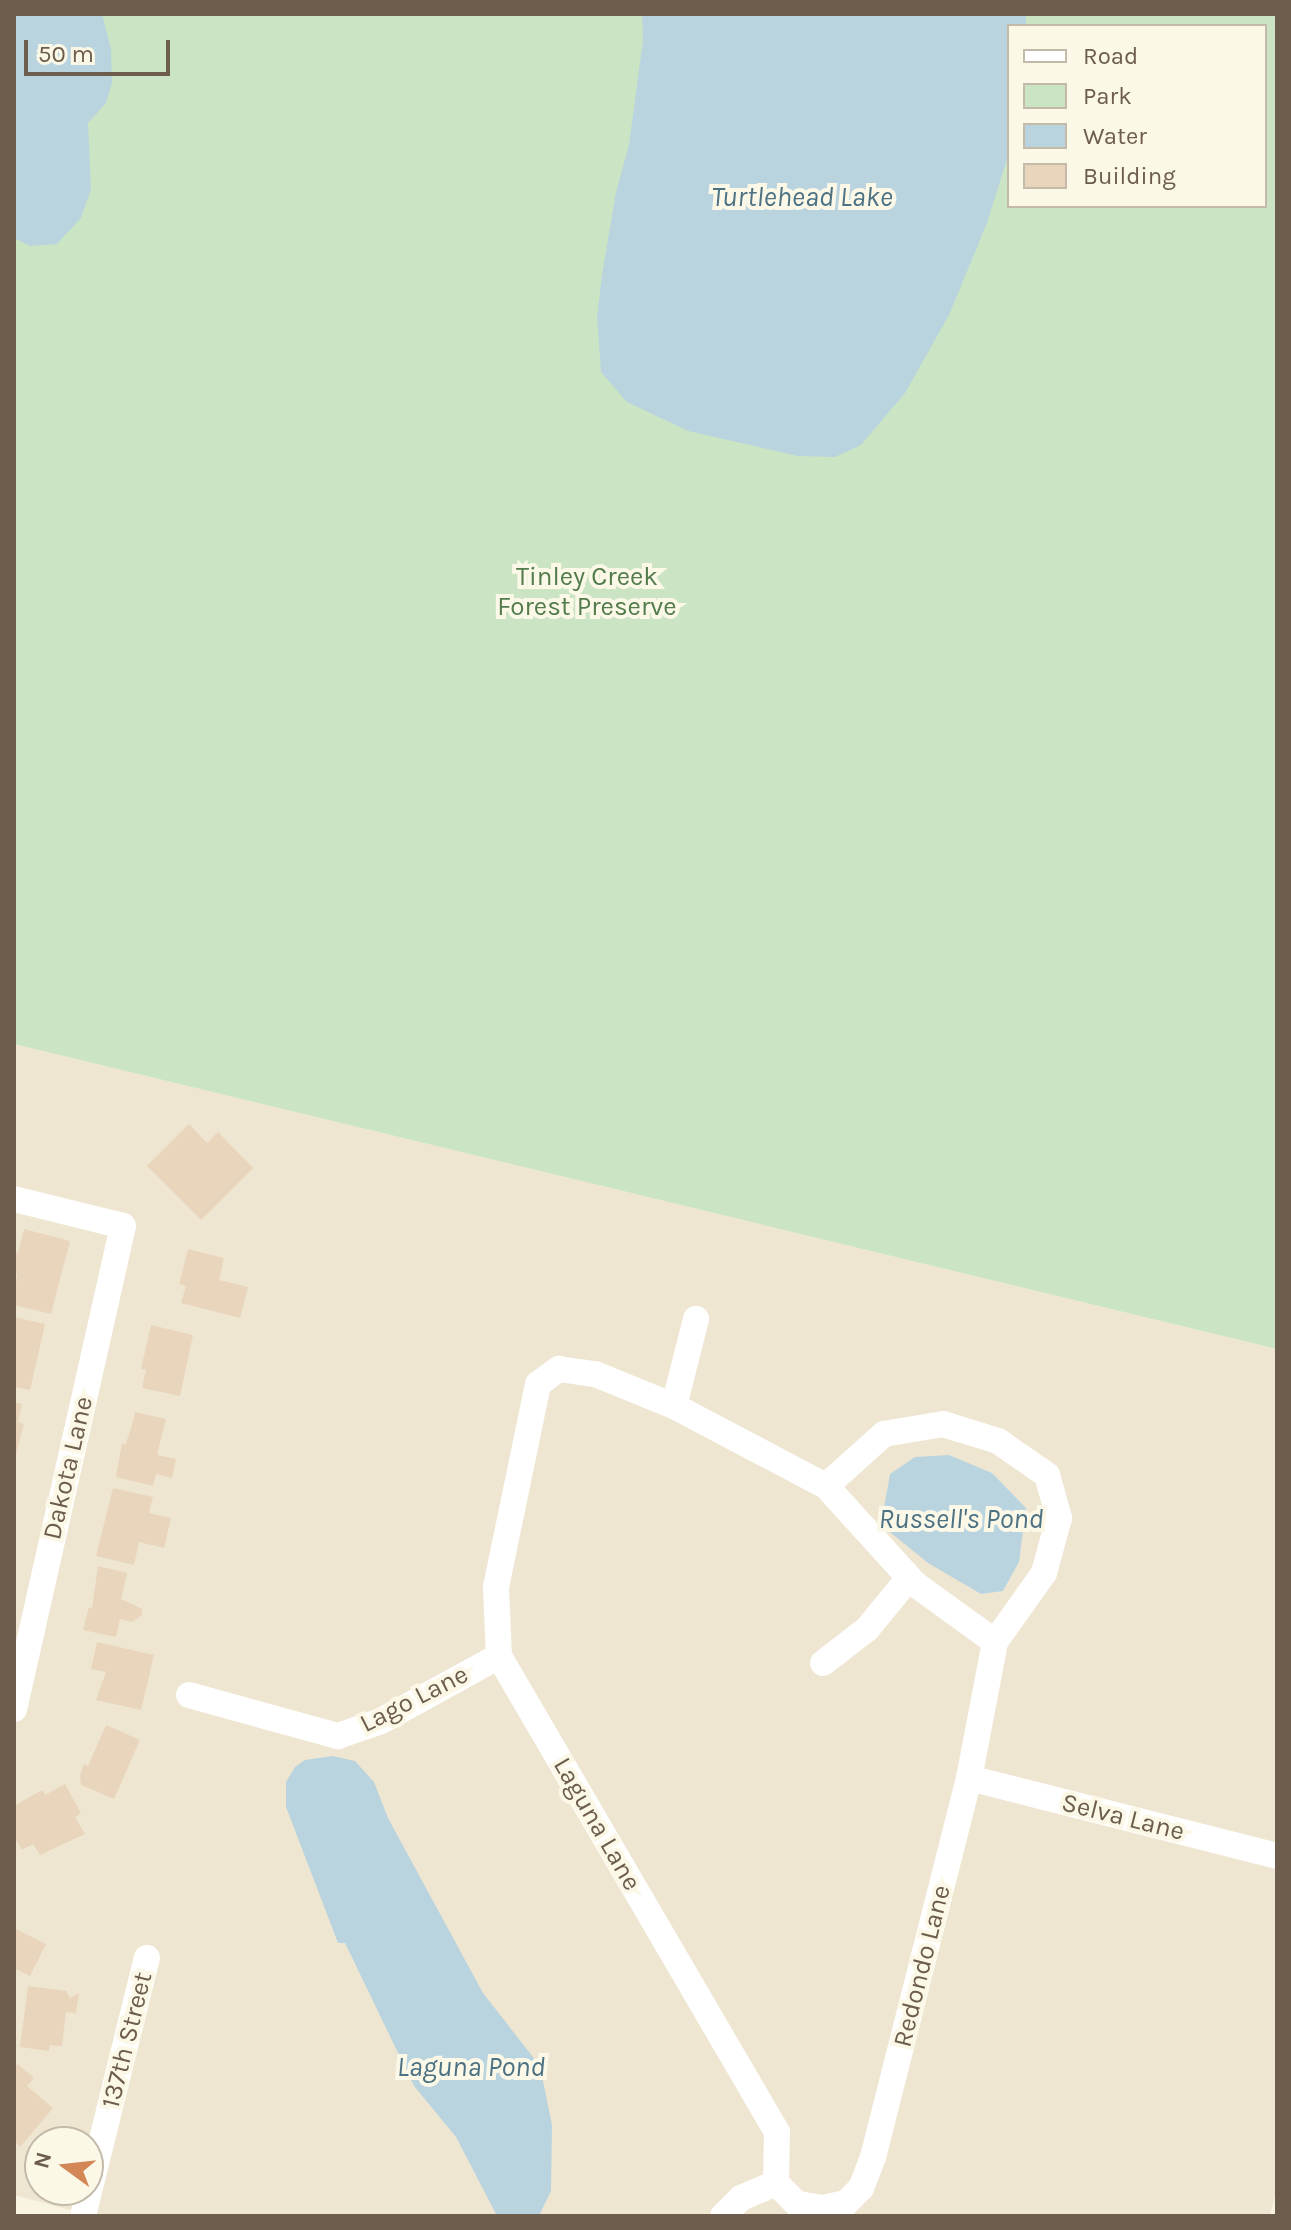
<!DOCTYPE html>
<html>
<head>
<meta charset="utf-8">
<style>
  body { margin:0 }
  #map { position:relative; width:1291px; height:2230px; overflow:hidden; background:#f9f4e2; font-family:Karla,sans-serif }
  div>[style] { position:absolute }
  .residential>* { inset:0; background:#efe6d2 }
  .green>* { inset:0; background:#cbe4c3 }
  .water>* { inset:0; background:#bad4df }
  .building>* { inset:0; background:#e8d5bc }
  .minor>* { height:26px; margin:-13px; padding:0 13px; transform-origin:13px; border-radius:13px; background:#fff }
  span { translate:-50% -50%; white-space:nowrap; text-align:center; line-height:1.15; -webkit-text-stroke:8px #fcf8e8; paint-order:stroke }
  .park-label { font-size:26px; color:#527c4c }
  .street-label { font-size:26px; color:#6d5d4c }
  .water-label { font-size:28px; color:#4c7284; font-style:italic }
  .frame { position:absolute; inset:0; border:16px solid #6d5d4c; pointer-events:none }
  .legend { position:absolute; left:1007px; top:24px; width:260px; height:184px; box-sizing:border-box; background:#fcf8e8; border:2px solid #c3baaa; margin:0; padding:10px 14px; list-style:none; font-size:24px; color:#6d5d4c }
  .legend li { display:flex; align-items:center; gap:16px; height:40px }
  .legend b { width:40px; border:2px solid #c3baaa }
  .north { position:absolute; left:24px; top:2126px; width:80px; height:80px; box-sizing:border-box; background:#fcf8e8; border:2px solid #c3baaa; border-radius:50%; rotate:285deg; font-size:22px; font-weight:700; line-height:32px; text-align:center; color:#6d5d4c }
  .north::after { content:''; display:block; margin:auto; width:28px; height:36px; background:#d48756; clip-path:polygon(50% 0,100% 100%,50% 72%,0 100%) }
  .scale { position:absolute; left:24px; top:40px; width:146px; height:36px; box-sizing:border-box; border:4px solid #6d5d4c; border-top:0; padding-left:10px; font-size:24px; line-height:28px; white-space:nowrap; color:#6d5d4c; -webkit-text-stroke:6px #fcf8e8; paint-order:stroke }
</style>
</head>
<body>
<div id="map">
  <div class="residential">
    <div style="clip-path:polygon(evenodd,14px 1044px,1277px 1349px,1277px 2187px,1270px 2216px,93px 2216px,14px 2195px,14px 1044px,40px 2142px,88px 2142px,88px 2190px,40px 2190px,40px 2142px)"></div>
  </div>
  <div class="green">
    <div style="clip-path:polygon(evenodd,14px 14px,1277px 14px,1277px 1349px,14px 1044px,14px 14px,1009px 26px,1265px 26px,1265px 206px,1009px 206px,1009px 26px)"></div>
  </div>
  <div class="water">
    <div style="clip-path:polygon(14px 14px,102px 14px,111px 49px,112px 83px,106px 103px,88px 123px,91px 189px,81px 218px,57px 244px,30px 246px,14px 238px)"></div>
    <div style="clip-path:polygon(642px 14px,1026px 14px,1026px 26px,1009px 26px,1009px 153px,987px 223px,949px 315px,905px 393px,861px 445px,835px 457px,798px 456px,688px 431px,627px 402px,601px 372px,597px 317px,602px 275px,616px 192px,629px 145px,643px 40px)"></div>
    <div style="clip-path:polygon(949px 1455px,992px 1473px,1026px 1508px,1019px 1562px,1003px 1591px,981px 1594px,928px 1563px,891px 1533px,884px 1508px,890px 1474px,915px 1457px)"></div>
    <div style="clip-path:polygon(332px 1756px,355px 1761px,374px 1782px,388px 1818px,483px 1993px,540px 2066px,552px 2125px,551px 2191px,539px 2216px,497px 2216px,456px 2137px,414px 2086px,345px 1943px,338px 1943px,286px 1807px,286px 1782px,295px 1767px,305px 1760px)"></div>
  </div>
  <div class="building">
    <div style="clip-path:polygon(189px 1124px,207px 1143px,218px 1132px,253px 1168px,201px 1220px,147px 1166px)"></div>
    <div style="clip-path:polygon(24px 1229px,70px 1241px,51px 1314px,14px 1305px,17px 1274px,14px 1274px,14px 1252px,18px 1253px)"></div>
    <div style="clip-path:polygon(188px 1249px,224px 1258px,219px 1280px,248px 1287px,240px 1318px,181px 1303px,186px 1286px,179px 1284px)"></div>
    <div style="clip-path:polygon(14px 1317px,45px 1324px,30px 1390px,14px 1387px)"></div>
    <div style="clip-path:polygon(151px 1325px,193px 1335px,180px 1396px,142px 1388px,146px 1370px,141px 1369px)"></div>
    <div style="clip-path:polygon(14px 1402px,22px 1404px,18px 1422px,24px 1424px,15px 1459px)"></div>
    <div style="clip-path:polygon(135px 1412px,166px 1419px,157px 1455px,176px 1459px,172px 1478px,156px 1474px,153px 1486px,116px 1477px,122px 1443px,125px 1445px,130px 1432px)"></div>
    <div style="clip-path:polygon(113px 1488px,153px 1497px,149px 1513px,171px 1518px,164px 1548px,139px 1542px,134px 1565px,96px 1556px)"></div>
    <div style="clip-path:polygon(98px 1566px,127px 1573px,121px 1599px,142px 1609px,142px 1615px,132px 1622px,120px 1619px,116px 1637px,83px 1630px,89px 1607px,92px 1608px)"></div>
    <div style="clip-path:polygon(97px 1642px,154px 1655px,141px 1710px,96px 1700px,106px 1672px,91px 1669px)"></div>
    <div style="clip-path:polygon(106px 1725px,140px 1740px,114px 1799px,81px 1785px,80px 1775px,84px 1764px,88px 1766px)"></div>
    <div style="clip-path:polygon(65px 1784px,81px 1813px,75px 1817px,85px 1834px,40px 1855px,33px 1844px,22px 1850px,14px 1836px,14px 1806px,42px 1790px,45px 1795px)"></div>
    <div style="clip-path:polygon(14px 1928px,46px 1944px,30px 1976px,14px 1968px)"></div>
    <div style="clip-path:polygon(28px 1986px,66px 1991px,70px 1998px,79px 1993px,76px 2013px,66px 2012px,62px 2046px,50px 2045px,49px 2051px,20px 2047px)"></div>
    <div style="clip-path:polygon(18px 2064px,34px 2078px,27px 2086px,53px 2108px,20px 2147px,14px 2141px,14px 2068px)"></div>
  </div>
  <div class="minor">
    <div style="left:14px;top:1199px;width:112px;rotate:13.9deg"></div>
    <div style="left:123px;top:1226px;width:495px;rotate:102.7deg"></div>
    <div style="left:674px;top:1406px;width:90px;rotate:-75.8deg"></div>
    <div style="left:826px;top:1486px;width:132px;rotate:47.8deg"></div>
    <div style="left:915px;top:1584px;width:99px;rotate:35.9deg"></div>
    <div style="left:823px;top:1663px;width:56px;rotate:-37.7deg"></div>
    <div style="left:867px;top:1629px;width:66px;rotate:-50.5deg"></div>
    <div style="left:189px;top:1695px;width:155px;rotate:15.4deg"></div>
    <div style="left:338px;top:1736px;width:46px;rotate:-19.2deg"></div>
    <div style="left:381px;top:1721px;width:135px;rotate:-28.8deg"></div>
    <div style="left:969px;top:1778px;width:318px;rotate:14.2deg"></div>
    <div style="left:83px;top:2216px;width:266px;rotate:-76.1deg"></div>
    <div style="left:723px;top:2216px;width:25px;rotate:-45deg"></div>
    <div style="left:741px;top:2198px;width:38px;rotate:-23deg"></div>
    <div style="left:776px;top:2183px;width:51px;rotate:-88.9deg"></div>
    <div style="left:777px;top:2132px;width:551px;rotate:-120.29deg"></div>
    <div style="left:499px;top:1656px;width:69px;rotate:-92.5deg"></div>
    <div style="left:496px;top:1587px;width:207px;rotate:-78.3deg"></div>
    <div style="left:538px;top:1384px;width:26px;rotate:-36deg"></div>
    <div style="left:559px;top:1369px;width:36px;rotate:8deg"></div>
    <div style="left:595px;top:1374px;width:85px;rotate:22.1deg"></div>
    <div style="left:674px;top:1406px;width:172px;rotate:27.8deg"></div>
    <div style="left:826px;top:1486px;width:78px;rotate:-41.9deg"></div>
    <div style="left:884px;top:1434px;width:60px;rotate:-9.6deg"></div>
    <div style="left:943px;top:1424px;width:58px;rotate:17.2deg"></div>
    <div style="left:998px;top:1441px;width:60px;rotate:34.8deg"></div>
    <div style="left:1047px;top:1475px;width:45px;rotate:74.4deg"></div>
    <div style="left:1059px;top:1518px;width:57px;rotate:105.3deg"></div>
    <div style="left:1044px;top:1573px;width:85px;rotate:125.4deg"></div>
    <div style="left:995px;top:1642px;width:138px;rotate:100.8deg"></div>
    <div style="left:969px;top:1778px;width:391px;rotate:104.2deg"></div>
    <div style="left:873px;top:2157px;width:33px;rotate:111deg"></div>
    <div style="left:861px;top:2188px;width:21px;rotate:135deg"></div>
    <div style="left:846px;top:2203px;width:24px;rotate:168deg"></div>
    <div style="left:823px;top:2208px;width:26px;rotate:-171deg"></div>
    <div style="left:797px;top:2204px;width:30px;rotate:-135deg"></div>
  </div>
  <div class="park-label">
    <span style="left:587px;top:592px">Tinley Creek<br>Forest Preserve</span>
  </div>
  <div class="street-label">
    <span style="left:68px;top:1468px;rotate:-77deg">Dakota Lane</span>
    <span style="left:414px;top:1699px;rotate:-27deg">Lago Lane</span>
    <span style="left:1123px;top:1817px;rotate:14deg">Selva Lane</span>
    <span style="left:597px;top:1824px;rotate:60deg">Laguna Lane</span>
    <span style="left:922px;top:1966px;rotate:-76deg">Redondo Lane</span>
    <span style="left:127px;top:2040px;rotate:-76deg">137th Street</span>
  </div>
  <div class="water-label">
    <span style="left:802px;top:197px">Turtlehead Lake</span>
    <span style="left:961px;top:1519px">Russell's Pond</span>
    <span style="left:471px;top:2067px">Laguna Pond</span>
  </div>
  <div class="frame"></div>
  <ul class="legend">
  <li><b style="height:10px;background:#fff"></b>Road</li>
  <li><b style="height:22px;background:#cbe4c3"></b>Park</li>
  <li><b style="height:22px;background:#bad4df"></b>Water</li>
  <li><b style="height:22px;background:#e8d5bc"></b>Building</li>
  </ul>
  <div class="north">N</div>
  <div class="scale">50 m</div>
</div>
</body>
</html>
